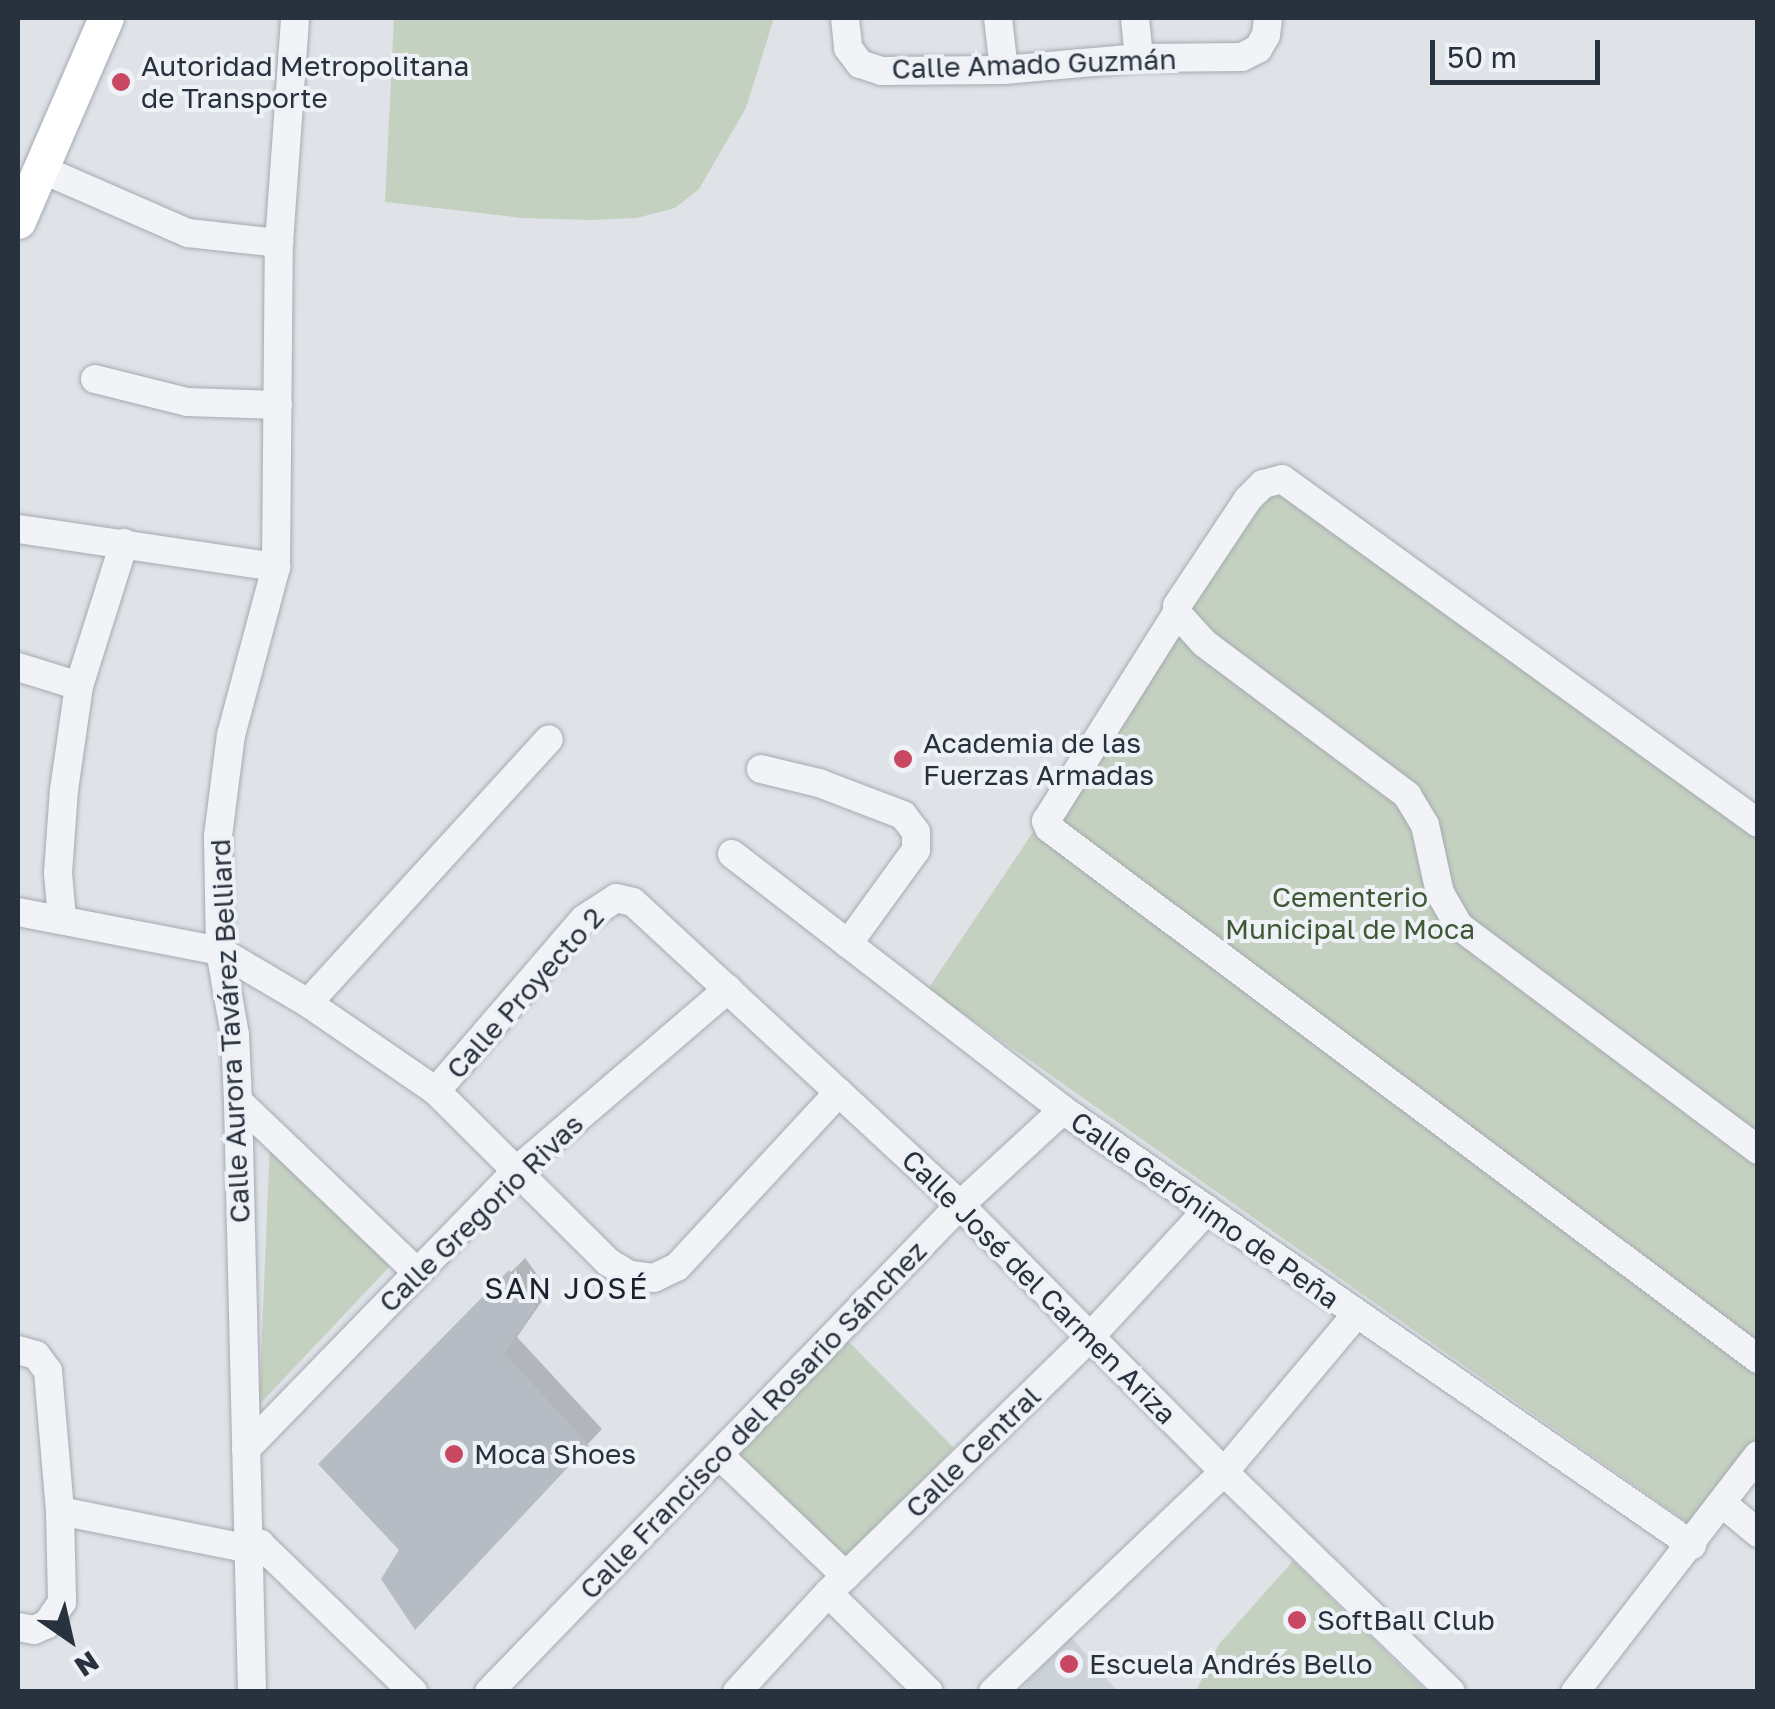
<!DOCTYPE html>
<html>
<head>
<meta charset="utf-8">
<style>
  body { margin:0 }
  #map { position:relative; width:1775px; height:1709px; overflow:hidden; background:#dfe3e8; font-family:"Golos Text",sans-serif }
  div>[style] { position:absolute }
  .built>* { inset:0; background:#cdd2d9 }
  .green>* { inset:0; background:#c5d1c0 }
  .shadow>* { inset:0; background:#0003 }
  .building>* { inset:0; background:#b6bcc4 }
  .roads { filter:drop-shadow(0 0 2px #a4aab2) drop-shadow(0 0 2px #a4aab2) }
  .minor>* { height:28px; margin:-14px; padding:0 14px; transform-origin:14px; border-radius:14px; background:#f1f3f6 }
  .major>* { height:35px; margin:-17.5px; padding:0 17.5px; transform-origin:17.5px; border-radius:17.5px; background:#fff }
  .dots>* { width:28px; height:28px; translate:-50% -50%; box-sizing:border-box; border:5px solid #eef1f5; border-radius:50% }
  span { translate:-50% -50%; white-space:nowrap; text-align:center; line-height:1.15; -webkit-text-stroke:8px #eef1f5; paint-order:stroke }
  .street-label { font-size:28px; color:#28313e }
  .poi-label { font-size:28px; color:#28313e }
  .left { translate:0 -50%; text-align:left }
  .park-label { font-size:28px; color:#3f5936 }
  .neighbourhood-label { font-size:30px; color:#1b222f; letter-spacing:2.5px }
  .frame { position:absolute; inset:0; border:20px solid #28313e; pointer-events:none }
  .north { position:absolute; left:20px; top:1589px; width:100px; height:100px; -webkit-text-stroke:8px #eef1f5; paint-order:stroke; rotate:146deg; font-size:28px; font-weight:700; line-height:40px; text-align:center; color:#28313e }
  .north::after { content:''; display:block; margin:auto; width:35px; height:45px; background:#28313e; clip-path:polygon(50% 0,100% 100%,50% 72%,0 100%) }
  .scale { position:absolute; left:1430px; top:40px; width:170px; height:45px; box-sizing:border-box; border:5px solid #28313e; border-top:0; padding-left:12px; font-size:30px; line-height:35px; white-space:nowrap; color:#28313e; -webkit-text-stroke:8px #eef1f5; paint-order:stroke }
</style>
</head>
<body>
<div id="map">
  <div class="built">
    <div style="clip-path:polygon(1071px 1637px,1117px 1691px,1018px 1692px)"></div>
  </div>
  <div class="green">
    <div style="clip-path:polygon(394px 18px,774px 18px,746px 108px,699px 189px,675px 208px,637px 218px,591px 220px,522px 218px,385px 202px)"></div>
    <div style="clip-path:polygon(1270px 478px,1757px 830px,1757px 1453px,1701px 1532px,928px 989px)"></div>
    <div style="clip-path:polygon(270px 1144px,393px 1263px,259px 1405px)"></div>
    <div style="clip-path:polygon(847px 1340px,954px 1448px,842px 1560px,730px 1457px)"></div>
    <div style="clip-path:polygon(1293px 1561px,1426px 1691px,1196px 1691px,1219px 1644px)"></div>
  </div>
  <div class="shadow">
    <div style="clip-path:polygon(525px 1258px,549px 1291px,517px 1337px,602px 1429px,430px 1612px,403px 1550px,321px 1464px)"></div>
  </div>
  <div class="building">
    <div style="clip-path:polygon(509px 1270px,536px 1307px,504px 1353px,589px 1445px,415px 1630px,381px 1579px,399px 1550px,318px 1464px)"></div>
  </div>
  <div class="roads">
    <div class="minor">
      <div style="left:845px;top:18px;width:30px;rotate:84deg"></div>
      <div style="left:848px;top:48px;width:20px;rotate:53deg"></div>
      <div style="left:860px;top:64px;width:22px;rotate:18deg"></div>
      <div style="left:881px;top:71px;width:123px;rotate:-0.5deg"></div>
      <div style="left:1004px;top:70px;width:136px;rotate:-5.1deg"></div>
      <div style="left:1139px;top:58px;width:103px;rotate:-0.6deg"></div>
      <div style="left:1242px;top:57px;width:18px;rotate:-27deg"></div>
      <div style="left:1258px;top:49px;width:16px;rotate:-60deg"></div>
      <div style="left:1266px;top:35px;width:17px;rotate:-83deg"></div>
      <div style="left:998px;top:18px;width:52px;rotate:83.4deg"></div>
      <div style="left:1135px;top:18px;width:40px;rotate:84.3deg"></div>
      <div style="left:39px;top:168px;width:163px;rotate:23.6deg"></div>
      <div style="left:188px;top:233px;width:92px;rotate:6.3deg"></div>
      <div style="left:95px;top:379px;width:95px;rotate:14deg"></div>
      <div style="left:187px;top:402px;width:91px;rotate:1.9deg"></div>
      <div style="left:18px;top:529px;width:261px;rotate:8.4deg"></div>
      <div style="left:1177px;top:613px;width:246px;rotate:122.2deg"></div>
      <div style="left:1046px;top:821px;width:8px;rotate:67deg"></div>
      <div style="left:1049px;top:828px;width:886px;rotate:36.83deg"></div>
      <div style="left:18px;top:667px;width:64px;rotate:17.3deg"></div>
      <div style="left:761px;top:769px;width:60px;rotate:13.6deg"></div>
      <div style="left:819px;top:783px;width:90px;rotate:20.9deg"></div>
      <div style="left:903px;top:815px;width:21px;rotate:53deg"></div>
      <div style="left:916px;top:832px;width:18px;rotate:90deg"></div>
      <div style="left:916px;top:850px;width:116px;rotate:125.9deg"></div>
      <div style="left:1758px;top:823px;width:587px;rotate:-144.14deg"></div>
      <div style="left:1282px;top:479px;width:20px;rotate:165deg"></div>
      <div style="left:1263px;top:484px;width:21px;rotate:135deg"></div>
      <div style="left:1248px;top:499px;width:128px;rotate:123.6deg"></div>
      <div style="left:1177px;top:606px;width:7px;rotate:90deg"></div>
      <div style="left:1177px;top:613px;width:40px;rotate:48deg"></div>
      <div style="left:1204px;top:643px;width:254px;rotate:36.8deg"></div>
      <div style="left:1407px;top:795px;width:35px;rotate:59deg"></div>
      <div style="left:1425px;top:825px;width:70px;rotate:77.6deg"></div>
      <div style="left:1440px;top:893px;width:38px;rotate:60deg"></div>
      <div style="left:1459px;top:926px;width:374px;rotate:36.8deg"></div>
      <div style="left:732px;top:854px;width:418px;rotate:37.7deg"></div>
      <div style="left:1063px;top:1110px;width:765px;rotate:34.67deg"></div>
      <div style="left:18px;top:912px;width:206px;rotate:10.9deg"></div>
      <div style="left:220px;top:951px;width:102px;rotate:30.6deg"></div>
      <div style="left:308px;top:1003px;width:155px;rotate:34.5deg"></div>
      <div style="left:436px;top:1091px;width:243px;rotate:44.8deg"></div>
      <div style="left:608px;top:1262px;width:26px;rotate:31deg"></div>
      <div style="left:630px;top:1275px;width:24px;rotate:7deg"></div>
      <div style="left:654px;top:1278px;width:25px;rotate:-26deg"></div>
      <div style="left:677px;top:1267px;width:238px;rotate:-47.2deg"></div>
      <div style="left:62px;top:918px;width:45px;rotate:-95.1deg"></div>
      <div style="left:58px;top:873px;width:83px;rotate:-85.9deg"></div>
      <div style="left:64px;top:790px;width:105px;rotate:-81.8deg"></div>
      <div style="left:79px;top:686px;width:150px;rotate:-72.5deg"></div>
      <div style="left:308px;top:1003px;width:357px;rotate:-47.6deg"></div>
      <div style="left:436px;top:1091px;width:227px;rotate:-49.3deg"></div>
      <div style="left:584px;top:919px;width:38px;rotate:-33deg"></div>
      <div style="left:616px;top:898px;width:17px;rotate:13deg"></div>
      <div style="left:633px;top:902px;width:446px;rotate:42.8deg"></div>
      <div style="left:960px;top:1205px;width:375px;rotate:45.3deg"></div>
      <div style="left:1224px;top:1472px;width:316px;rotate:44.1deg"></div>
      <div style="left:238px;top:1101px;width:248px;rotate:43.7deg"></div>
      <div style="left:18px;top:1350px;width:19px;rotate:16deg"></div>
      <div style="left:36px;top:1355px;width:20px;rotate:53deg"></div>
      <div style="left:48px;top:1371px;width:141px;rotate:85.1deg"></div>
      <div style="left:60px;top:1511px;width:91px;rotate:88.7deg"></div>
      <div style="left:62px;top:1602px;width:27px;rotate:124deg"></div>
      <div style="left:47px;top:1624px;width:14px;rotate:155deg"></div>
      <div style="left:34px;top:1630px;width:16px;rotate:-169deg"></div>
      <div style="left:246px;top:1449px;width:389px;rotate:-45.8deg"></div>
      <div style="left:517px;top:1170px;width:278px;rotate:-40.6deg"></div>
      <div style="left:720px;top:1456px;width:174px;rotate:43.6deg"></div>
      <div style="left:1722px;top:1503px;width:47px;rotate:39.8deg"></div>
      <div style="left:60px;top:1511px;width:190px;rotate:11.3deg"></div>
      <div style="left:246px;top:1548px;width:15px;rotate:-16deg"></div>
      <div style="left:260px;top:1544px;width:213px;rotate:44deg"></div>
      <div style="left:828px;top:1593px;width:141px;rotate:44.4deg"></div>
      <div style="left:252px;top:1692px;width:591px;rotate:-91.36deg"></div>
      <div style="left:238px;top:1101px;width:66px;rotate:-92.6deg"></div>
      <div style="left:235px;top:1035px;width:85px;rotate:-100.1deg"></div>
      <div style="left:220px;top:951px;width:115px;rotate:-91deg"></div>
      <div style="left:218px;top:836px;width:102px;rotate:-82.7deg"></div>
      <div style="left:231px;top:735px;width:174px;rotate:-75deg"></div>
      <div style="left:276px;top:567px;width:324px;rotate:-89.5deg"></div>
      <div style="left:279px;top:243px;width:226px;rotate:-85.9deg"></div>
      <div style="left:489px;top:1692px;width:678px;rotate:-45.96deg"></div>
      <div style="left:960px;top:1205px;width:140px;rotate:-42.7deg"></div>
      <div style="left:737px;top:1692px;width:134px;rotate:-47.4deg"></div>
      <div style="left:828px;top:1593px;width:366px;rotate:-44.3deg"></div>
      <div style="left:1090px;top:1337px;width:173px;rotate:-47.3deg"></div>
      <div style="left:993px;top:1692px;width:319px;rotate:-43.6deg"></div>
      <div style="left:1224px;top:1472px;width:204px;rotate:-50deg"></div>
      <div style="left:1575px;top:1692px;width:299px;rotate:-52.3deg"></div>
    </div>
    <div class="major">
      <div style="left:18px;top:221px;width:221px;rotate:-66.6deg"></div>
    </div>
  </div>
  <div class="dots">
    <div style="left:121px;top:82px;background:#c84862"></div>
    <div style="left:903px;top:759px;background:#c84862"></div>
    <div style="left:454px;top:1454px;background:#c84862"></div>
    <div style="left:1297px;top:1620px;background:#c84862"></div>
    <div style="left:1069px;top:1664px;background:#c84862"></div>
  </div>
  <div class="street-label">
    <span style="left:1034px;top:64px;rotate:-2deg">Calle Amado Guzmán</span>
    <span style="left:525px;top:993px;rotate:-48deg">Calle Proyecto 2</span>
    <span style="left:230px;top:1031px;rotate:-93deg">Calle Aurora Tavárez Belliard</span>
    <span style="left:1205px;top:1210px;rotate:35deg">Calle Gerónimo de Peña</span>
    <span style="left:481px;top:1213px;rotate:-44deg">Calle Gregorio Rivas</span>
    <span style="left:1039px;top:1287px;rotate:45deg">Calle José del Carmen Ariza</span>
    <span style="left:753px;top:1420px;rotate:-46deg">Calle Francisco del Rosario Sánchez</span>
    <span style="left:973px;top:1452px;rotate:-44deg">Calle Central</span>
  </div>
  <div class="poi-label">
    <span class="left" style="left:141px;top:82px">Autoridad Metropolitana<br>de Transporte</span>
    <span class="left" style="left:923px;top:759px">Academia de las<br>Fuerzas Armadas</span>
    <span class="left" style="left:474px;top:1454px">Moca Shoes</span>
    <span class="left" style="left:1317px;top:1620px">SoftBall Club</span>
    <span class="left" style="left:1089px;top:1664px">Escuela Andrés Bello</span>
  </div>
  <div class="park-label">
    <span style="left:1350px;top:913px">Cementerio<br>Municipal de Moca</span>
  </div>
  <div class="neighbourhood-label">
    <span style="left:567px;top:1288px">SAN JOSÉ</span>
  </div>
  <div class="frame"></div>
  <div class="north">N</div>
  <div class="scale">50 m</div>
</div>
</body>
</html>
